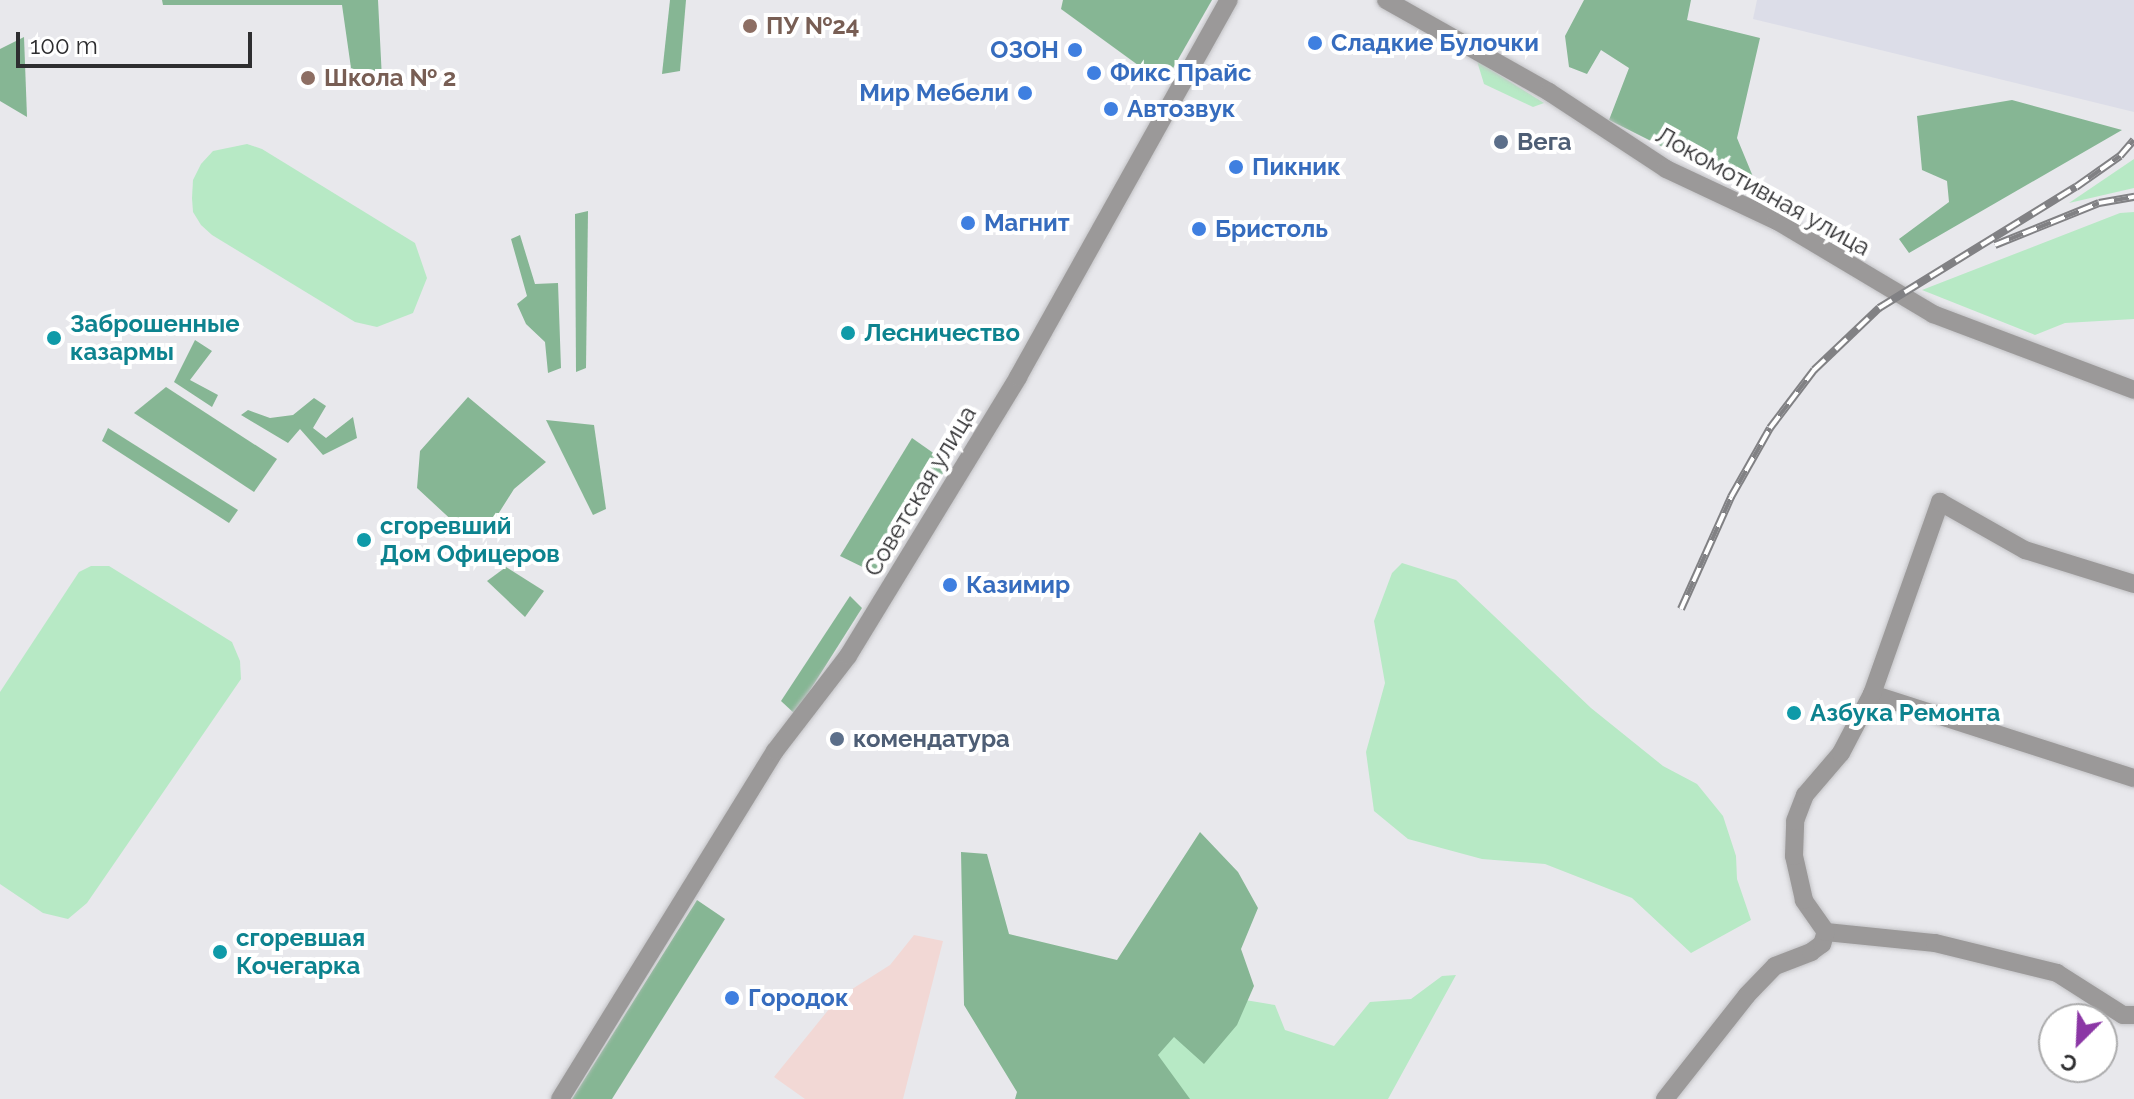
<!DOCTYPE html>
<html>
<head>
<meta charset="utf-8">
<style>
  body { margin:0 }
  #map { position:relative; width:2134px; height:1099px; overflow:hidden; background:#e8e8ec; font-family:Raleway,sans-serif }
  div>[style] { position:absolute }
  .built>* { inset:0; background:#dcdde8 }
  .industrial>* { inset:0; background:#f2d8d5 }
  .green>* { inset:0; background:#b7e9c5 }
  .forest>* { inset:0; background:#86b694 }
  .roads { filter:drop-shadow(0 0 2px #c3c3c6) drop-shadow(0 0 2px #c3c3c6) }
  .minor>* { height:18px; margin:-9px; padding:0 9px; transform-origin:9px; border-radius:9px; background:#9b9999 }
  .rail>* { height:8px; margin-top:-4px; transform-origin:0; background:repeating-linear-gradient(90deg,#fff 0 15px,#818184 0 30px); box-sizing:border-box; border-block:2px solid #818184 }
  .dots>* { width:22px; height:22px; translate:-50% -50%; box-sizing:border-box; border:4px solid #fff; border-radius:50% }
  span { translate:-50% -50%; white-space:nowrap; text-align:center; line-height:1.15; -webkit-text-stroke:8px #fff; paint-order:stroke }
  .education-label { font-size:24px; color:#785e54; font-weight:700 }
  .left { translate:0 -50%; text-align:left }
  .shop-label { font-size:24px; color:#366cbe; font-weight:700 }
  .right { translate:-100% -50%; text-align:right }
  .service-label { font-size:24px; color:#4e5e75; font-weight:700 }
  .street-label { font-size:24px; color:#2e2e30 }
  .culture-label { font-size:24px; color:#0d838f; font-weight:700 }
  .north { position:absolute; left:2038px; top:1003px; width:80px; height:80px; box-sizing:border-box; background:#fff; border:2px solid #ababac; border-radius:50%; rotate:204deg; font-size:22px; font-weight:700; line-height:32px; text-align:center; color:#2e2e30 }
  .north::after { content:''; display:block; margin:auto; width:28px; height:36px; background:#8b37a5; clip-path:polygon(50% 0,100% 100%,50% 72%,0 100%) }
  .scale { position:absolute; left:16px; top:32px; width:236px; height:36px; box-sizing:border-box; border:4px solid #2e2e30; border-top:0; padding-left:10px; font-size:24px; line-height:28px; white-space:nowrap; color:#2e2e30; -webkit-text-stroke:6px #fff; paint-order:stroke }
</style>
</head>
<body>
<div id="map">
  <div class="built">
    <div style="clip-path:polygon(1757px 0,2134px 0,2134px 112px,1753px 19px)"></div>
  </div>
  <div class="industrial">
    <div style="clip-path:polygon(914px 935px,943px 941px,903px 1099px,805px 1099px,774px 1077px,838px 998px,890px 965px)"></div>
  </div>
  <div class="green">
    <div style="clip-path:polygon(1477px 61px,1544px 103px,1533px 107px,1484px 84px)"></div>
    <div style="clip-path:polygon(247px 144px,262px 149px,415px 243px,427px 278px,413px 313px,377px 327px,355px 322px,212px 235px,201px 225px,193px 212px,192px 198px,193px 180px,201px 164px,213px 151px)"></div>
    <div style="clip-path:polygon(2134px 159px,2134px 188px,2069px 203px)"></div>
    <div style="clip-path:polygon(2134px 212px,2134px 319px,2065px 323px,2035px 335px,1922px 290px,2120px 213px)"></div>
    <div style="clip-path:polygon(1402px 563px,1456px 580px,1591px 708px,1663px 766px,1697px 784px,1723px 816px,1736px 856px,1737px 879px,1751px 920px,1691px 953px,1632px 898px,1545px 864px,1482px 859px,1408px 839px,1374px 811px,1366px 752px,1385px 683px,1374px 621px,1392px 573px)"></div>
    <div style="clip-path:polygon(91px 566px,109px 566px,232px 642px,240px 661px,241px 679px,87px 903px,68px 919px,43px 913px,0 884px,0 692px,79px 572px)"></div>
    <div style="clip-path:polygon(1456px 975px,1388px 1099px,1158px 1099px,1153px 1092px,1162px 1026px,1239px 999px,1275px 1005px,1285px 1030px,1334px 1046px,1370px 1002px,1411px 999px,1442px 976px)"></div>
  </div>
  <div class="forest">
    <div style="clip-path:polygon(162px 0,378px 0,382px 79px,351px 68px,342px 5px,163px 5px)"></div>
    <div style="clip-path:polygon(670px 0,686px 0,680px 71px,662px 74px)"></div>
    <div style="clip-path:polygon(1063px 0,1212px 0,1164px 84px,1061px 9px)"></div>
    <div style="clip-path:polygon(1584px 0,1691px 0,1687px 20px,1760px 38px,1737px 138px,1761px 196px,1609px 120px,1629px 68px,1601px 50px,1587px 74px,1569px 67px,1565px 36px)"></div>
    <div style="clip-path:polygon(24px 37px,27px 117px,0 101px,0 49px)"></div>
    <div style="clip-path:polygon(2012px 100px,2122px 130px,1909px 253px,1899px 239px,1949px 202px,1947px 181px,1922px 170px,1917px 116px)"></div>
    <div style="clip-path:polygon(588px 211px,586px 368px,576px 372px,575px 214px)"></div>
    <div style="clip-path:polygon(520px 235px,535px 284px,558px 283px,561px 368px,548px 373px,545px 342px,526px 324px,517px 304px,527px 296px,511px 239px)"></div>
    <div style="clip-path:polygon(195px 340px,212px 351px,190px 380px,218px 395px,212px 407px,174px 382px)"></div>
    <div style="clip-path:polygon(166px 387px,277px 459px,254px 492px,134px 413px)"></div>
    <div style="clip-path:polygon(468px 397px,546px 462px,514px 489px,495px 519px,458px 526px,417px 488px,420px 451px)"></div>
    <div style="clip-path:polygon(314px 398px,326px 406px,313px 428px,326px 438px,353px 417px,357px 438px,323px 455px,300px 429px,288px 443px,241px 415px,248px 410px,270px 418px,293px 415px)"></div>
    <div style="clip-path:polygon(546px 420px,594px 425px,606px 509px,593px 515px)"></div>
    <div style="clip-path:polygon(108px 428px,238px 510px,229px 523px,102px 441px)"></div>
    <div style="clip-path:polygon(912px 438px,949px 464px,877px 574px,840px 556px)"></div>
    <div style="clip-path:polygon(506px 567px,544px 591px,525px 617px,487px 581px)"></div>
    <div style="clip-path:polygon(850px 596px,862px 608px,795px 714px,781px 701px)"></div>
    <div style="clip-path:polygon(1200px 832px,1238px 872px,1258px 908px,1241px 949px,1254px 986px,1237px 1025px,1204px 1064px,1174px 1037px,1158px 1055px,1190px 1099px,1015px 1099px,1017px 1092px,964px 1005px,961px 852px,987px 854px,1009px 934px,1117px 960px)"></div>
    <div style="clip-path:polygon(697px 900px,725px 919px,612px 1099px,572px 1099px)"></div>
  </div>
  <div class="roads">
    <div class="minor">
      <div style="left:1386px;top:0;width:187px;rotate:29.4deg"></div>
      <div style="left:1549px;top:92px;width:140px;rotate:33.3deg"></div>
      <div style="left:1666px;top:169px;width:123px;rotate:25.1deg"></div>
      <div style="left:1777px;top:221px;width:182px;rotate:30.8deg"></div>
      <div style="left:1933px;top:314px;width:215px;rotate:20.7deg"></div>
      <div style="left:1872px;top:694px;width:275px;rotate:17.8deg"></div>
      <div style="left:1826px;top:932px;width:110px;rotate:5.8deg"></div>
      <div style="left:1935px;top:943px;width:126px;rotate:13.8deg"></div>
      <div style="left:2057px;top:973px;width:78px;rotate:32.5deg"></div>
      <div style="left:2123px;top:1015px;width:11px"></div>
      <div style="left:560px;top:1099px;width:409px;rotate:-58.3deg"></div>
      <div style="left:775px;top:751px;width:120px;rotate:-52.5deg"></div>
      <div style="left:848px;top:656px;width:327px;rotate:-58.6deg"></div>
      <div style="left:1018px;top:377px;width:432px;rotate:-60.8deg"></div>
      <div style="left:1665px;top:1099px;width:132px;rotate:-51.7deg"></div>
      <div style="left:1747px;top:995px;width:40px;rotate:-46deg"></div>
      <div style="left:1775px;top:966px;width:39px;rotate:-21deg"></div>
      <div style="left:1811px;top:952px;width:14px;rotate:-36deg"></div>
      <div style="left:1822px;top:944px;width:13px;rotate:-72deg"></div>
      <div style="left:1826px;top:932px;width:39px;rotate:-125deg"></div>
      <div style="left:1804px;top:900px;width:45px;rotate:-102.8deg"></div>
      <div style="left:1794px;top:856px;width:35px;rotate:-88deg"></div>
      <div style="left:1795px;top:821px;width:28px;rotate:-69deg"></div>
      <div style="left:1805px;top:795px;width:55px;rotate:-49.4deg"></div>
      <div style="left:1841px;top:753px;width:67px;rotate:-62.3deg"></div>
      <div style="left:1872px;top:694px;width:204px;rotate:-70.5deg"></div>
      <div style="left:1940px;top:502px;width:98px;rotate:29.5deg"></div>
      <div style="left:2025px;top:550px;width:114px;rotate:17.3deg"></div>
    </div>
  </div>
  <div class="rail">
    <div style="left:1995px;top:245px;width:112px;rotate:-22deg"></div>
    <div style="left:2099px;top:203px;width:36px;rotate:-10deg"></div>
    <div style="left:1681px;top:609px;width:123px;rotate:-65.9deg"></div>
    <div style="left:1731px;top:497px;width:79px;rotate:-60.5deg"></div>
    <div style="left:1770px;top:428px;width:73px;rotate:-52.8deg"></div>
    <div style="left:1814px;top:370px;width:90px;rotate:-43.6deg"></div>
    <div style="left:1879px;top:308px;width:231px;rotate:-31.6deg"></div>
    <div style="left:2076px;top:187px;width:54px;rotate:-35.2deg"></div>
    <div style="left:2120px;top:156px;width:21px;rotate:-49deg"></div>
  </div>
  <div class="dots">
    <div style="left:750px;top:26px;background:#8d6e63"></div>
    <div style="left:1315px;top:43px;background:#3f7fe0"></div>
    <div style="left:1075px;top:50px;background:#3f7fe0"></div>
    <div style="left:1094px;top:73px;background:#3f7fe0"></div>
    <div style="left:308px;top:78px;background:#8d6e63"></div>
    <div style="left:1025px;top:93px;background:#3f7fe0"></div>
    <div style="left:1111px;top:109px;background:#3f7fe0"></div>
    <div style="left:1501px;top:142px;background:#5c6f8a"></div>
    <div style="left:1236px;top:167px;background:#3f7fe0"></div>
    <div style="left:968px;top:223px;background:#3f7fe0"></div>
    <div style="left:1199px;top:229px;background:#3f7fe0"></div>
    <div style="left:848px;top:333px;background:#0f9aa8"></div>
    <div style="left:54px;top:338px;background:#0f9aa8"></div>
    <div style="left:364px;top:540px;background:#0f9aa8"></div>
    <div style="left:950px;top:585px;background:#3f7fe0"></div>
    <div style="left:1794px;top:713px;background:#0f9aa8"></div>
    <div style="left:837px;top:739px;background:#5c6f8a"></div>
    <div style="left:220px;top:952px;background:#0f9aa8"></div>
    <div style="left:732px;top:998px;background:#3f7fe0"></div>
  </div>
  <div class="education-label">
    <span class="left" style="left:766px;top:26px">ПУ №24</span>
    <span class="left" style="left:324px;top:78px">Школа № 2</span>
  </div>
  <div class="shop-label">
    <span class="left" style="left:1331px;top:43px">Сладкие Булочки</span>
    <span class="right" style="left:1059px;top:50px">ОЗОН</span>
    <span class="left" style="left:1110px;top:73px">Фикс Прайс</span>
    <span class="right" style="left:1009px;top:93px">Мир Мебели</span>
    <span class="left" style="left:1127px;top:109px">Автозвук</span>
    <span class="left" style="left:1252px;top:167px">Пикник</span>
    <span class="left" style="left:984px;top:223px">Магнит</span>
    <span class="left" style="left:1215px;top:229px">Бристоль</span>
    <span class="left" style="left:966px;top:585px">Казимир</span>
    <span class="left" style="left:748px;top:998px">Городок</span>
  </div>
  <div class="service-label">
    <span class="left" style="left:1517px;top:142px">Вега</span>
    <span class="left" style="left:853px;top:739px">комендатура</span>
  </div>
  <div class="street-label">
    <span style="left:1763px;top:191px;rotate:29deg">Локомотивная улица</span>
    <span style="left:920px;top:491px;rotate:-59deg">Советская улица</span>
  </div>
  <div class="culture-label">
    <span class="left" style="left:70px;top:338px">Заброшенные<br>казармы</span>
    <span class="left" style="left:864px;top:333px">Лесничество</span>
    <span class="left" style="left:380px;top:540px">сгоревший<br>Дом Офицеров</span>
    <span class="left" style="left:1810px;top:713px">Азбука Ремонта</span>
    <span class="left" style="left:236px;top:952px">сгоревшая<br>Кочегарка</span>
  </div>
  <div class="north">С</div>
  <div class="scale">100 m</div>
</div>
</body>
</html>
